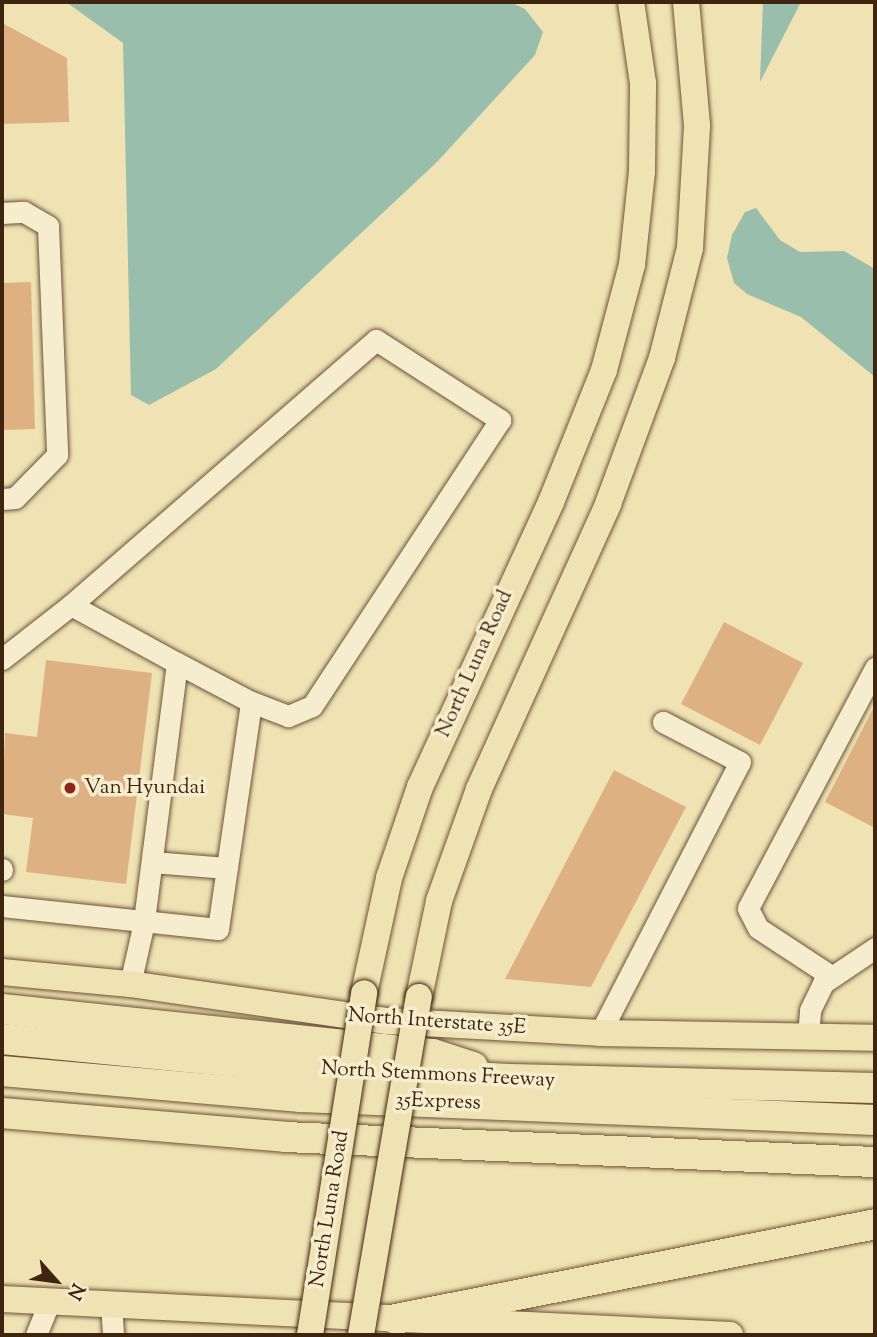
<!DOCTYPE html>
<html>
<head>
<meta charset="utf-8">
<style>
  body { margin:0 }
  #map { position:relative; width:877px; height:1337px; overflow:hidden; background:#f0e3b3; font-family:"Sorts Mill Goudy",serif }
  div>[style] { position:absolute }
  .water>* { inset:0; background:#9abeac }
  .building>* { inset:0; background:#deb182 }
  .roads { filter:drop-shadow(0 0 2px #6b5438) drop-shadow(0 0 2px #6b5438) }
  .minor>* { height:21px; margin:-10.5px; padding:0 10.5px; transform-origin:10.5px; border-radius:10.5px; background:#f5edce }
  .major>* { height:26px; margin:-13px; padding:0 13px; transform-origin:13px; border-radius:13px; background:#f0e3b3 }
  .highway>* { height:30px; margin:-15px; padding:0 15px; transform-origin:15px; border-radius:15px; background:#f0e3b3 }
  .bridges { filter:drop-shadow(0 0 2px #3f250f) drop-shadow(0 0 2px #3f250f) }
  .major-bridge>* { height:26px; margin:-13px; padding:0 13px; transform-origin:13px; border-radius:13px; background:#f0e3b3 }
  .dots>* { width:19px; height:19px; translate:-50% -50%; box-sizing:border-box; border:4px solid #f5edce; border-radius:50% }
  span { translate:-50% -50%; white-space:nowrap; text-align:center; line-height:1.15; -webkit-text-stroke:7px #f5edce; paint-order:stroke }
  .street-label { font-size:21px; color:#3f250f }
  .poi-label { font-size:21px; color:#3f250f }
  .left { translate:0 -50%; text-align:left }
  .frame { position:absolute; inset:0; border:4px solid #3f250f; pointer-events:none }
  .north { position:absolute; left:21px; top:1246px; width:70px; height:70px; -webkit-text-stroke:5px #f5edce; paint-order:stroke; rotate:118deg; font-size:19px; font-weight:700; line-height:28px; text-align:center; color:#3f250f }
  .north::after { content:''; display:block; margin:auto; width:24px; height:32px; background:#3f250f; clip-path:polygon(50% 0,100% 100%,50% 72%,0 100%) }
</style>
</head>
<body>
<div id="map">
  <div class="water">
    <div style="clip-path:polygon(66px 2px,510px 2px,525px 9px,543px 32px,535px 55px,437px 162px,216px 369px,149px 405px,131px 395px,123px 43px)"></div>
    <div style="clip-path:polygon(763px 2px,801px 2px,760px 82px)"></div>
    <div style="clip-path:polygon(756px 208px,780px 240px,800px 252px,844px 251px,875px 269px,875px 377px,801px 317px,747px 294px,734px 283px,727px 258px,732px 235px,745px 212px)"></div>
  </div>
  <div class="building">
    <div style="clip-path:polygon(2px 23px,67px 58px,69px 122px,2px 124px)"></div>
    <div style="clip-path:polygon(31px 282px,35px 429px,2px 430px,2px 283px)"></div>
    <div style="clip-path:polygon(724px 622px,803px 663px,760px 745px,681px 704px)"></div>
    <div style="clip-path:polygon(46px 660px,152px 673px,126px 884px,26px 872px,33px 818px,2px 814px,5px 733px,37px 737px)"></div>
    <div style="clip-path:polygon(875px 705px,875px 828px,825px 802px)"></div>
    <div style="clip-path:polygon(614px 770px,686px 807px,591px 987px,505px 979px)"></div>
  </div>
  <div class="roads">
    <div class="minor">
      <div style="left:2px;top:213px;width:22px;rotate:-3deg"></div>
      <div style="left:24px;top:212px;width:28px;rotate:30deg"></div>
      <div style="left:48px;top:226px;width:229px;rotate:87.7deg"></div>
      <div style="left:57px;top:455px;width:60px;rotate:134.3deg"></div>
      <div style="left:15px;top:498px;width:13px;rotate:176deg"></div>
      <div style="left:71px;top:605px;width:404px;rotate:-41deg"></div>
      <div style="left:376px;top:340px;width:148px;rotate:32.8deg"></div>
      <div style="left:500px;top:420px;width:342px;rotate:123.3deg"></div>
      <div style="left:312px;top:706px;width:26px;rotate:157deg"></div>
      <div style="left:288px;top:716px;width:40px;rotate:-159deg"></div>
      <div style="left:2px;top:659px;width:88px;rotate:-38deg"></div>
      <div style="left:71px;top:605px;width:121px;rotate:28.7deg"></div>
      <div style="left:177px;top:663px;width:261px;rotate:97.3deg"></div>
      <div style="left:144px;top:922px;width:64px;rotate:102.7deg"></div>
      <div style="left:152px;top:862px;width:75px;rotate:4.6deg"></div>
      <div style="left:2px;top:869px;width:1px;rotate:90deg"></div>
      <div style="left:2px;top:906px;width:217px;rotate:6.1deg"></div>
      <div style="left:218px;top:929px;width:229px;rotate:-81.7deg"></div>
      <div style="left:251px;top:702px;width:84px;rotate:-152.2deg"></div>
      <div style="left:831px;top:976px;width:87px;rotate:-146.7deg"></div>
      <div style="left:758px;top:928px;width:22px;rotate:-117deg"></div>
      <div style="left:748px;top:908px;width:272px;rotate:-62.1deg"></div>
      <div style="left:600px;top:1033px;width:305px;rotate:-62.7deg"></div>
      <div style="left:740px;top:762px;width:87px;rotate:-152.5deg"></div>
      <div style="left:808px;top:1035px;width:25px;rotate:-85deg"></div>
      <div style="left:810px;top:1010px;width:30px;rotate:-64deg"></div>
      <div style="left:823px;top:983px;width:63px;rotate:-33.9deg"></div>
      <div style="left:111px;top:1304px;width:31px;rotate:86deg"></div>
      <div style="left:36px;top:1335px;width:35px;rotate:-68deg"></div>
    </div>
    <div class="major">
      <div style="left:2px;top:972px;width:129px;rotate:5.4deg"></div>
      <div style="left:130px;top:984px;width:260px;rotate:8.2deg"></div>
      <div style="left:387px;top:1021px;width:213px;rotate:3.2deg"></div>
      <div style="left:600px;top:1033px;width:275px;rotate:1deg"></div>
      <div style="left:364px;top:993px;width:118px;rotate:-77.7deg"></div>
      <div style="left:389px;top:878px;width:96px;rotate:-71.2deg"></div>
      <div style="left:420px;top:787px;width:314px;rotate:-65.3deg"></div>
      <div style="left:551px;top:502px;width:142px;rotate:-68.1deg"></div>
      <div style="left:604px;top:370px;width:109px;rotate:-75.1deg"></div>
      <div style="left:632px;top:265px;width:95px;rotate:-83.9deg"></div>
      <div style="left:642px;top:171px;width:88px;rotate:-89.3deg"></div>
      <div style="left:643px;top:83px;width:82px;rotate:-98.4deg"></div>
      <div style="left:419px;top:997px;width:98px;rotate:-78.2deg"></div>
      <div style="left:439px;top:901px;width:119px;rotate:-70.3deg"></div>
      <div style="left:479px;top:789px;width:313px;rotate:-65.6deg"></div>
      <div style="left:608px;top:504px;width:156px;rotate:-69.7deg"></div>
      <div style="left:662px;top:358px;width:114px;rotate:-75.7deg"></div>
      <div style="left:690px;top:248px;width:123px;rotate:-86.7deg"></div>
      <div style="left:697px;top:125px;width:123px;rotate:-95.1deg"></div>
      <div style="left:2px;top:1299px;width:729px;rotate:2.83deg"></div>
    </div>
    <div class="highway">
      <div style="left:2px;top:1009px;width:433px;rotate:6deg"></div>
      <div style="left:433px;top:1054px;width:42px;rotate:18deg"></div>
      <div style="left:2px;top:1039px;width:306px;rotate:5.6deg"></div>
      <div style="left:307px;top:1069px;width:203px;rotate:2.8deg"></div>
      <div style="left:510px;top:1079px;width:365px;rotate:1.4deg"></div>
      <div style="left:2px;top:1071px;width:300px;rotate:5deg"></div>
      <div style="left:301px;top:1097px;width:574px;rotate:2.29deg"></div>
      <div style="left:2px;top:1113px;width:284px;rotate:4.8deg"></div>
      <div style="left:285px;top:1137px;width:591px;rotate:2.43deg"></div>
      <div style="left:396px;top:1319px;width:488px;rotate:-11.2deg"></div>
    </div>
  </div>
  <div class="bridges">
    <div class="major-bridge">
      <div style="left:310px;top:1335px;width:346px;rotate:-81deg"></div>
      <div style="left:361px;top:1335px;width:343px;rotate:-80.3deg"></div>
    </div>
  </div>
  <div class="dots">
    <div style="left:70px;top:788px;background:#8f2418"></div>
  </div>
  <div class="street-label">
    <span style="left:475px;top:664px;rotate:-66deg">North Luna Road</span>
    <span style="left:437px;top:1022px;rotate:4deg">North Interstate 35E</span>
    <span style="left:438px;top:1075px;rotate:3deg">North Stemmons Freeway</span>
    <span style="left:438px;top:1102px;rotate:2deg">35Express</span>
    <span style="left:330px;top:1209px;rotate:-81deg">North Luna Road</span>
  </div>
  <div class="poi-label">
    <span class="left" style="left:84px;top:788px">Van Hyundai</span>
  </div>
  <div class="frame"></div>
  <div class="north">N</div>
</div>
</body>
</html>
